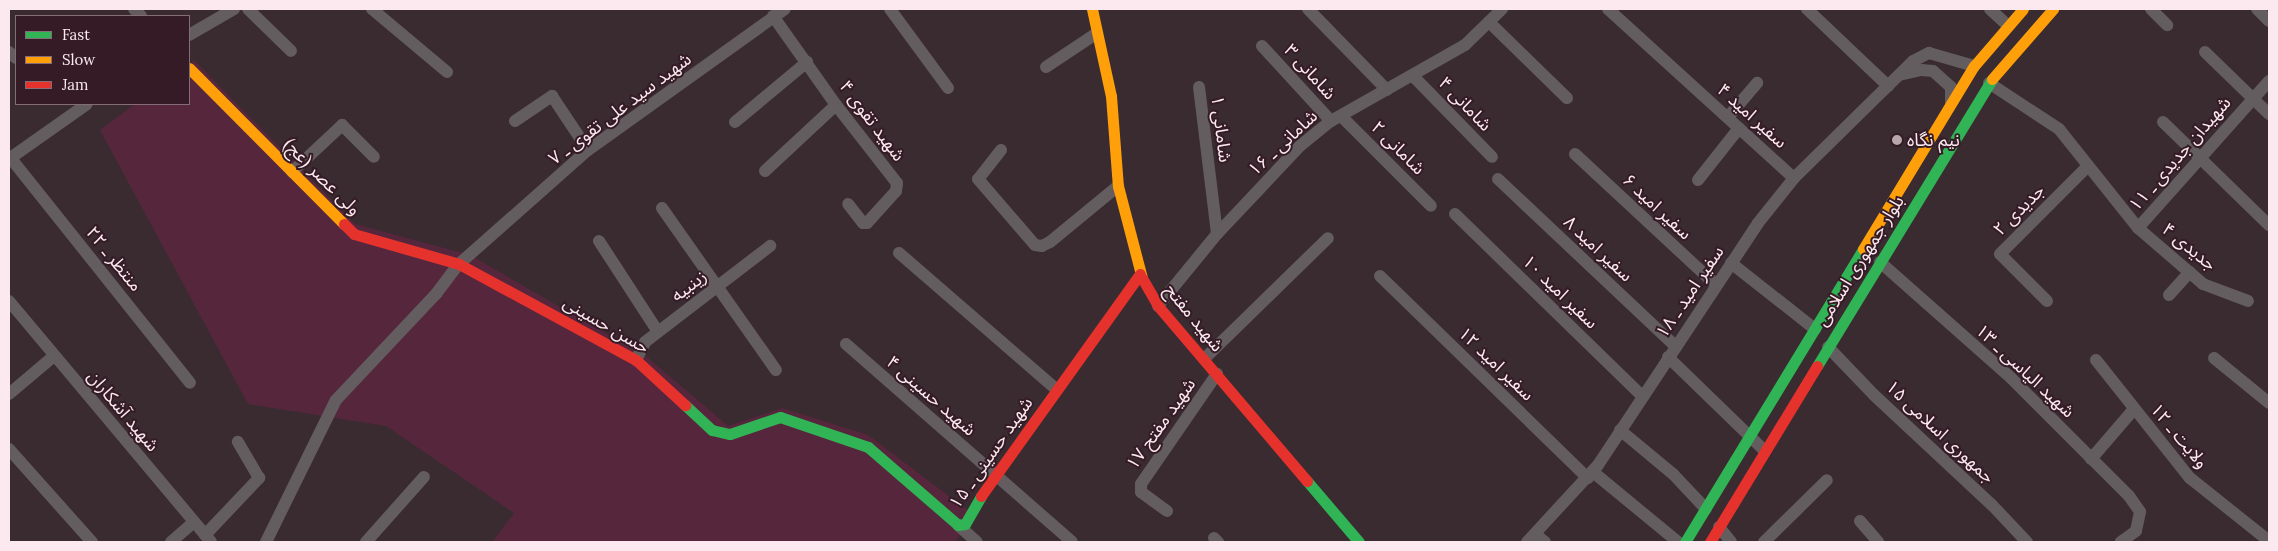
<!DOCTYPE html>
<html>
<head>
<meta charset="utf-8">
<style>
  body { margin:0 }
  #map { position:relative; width:2278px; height:551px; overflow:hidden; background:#392b30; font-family:Lora,"Noto Sans Arabic",serif }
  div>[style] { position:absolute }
  .green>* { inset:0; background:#56273c }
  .street>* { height:12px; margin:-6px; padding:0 6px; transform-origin:6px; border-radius:6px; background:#635d5f }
  .fast>* { height:11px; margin:-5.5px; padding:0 5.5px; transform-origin:5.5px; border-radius:5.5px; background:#30b455 }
  .slow>* { height:11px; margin:-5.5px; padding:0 5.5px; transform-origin:5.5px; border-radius:5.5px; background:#ff9f0a }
  .jam>* { height:11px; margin:-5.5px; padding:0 5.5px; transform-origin:5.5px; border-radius:5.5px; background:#e5322d }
  .dots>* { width:14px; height:14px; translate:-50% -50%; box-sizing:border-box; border:2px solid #351b26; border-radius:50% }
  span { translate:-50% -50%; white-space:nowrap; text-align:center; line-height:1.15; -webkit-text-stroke:4px #351b26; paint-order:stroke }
  .street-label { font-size:18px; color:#fbe9ef }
  .poi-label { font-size:18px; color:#fbe9ef }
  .left { translate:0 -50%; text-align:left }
  .frame { position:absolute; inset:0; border:10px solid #fbe9ef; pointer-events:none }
  .legend { position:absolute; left:15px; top:15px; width:175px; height:90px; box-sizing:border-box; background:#351b26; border:1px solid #846d76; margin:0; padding:6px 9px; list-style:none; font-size:15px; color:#fbe9ef }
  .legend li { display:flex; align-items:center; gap:10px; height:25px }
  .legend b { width:25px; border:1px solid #846d76 }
</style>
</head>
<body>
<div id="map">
  <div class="green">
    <div style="clip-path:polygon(194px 60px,355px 224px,470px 255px,647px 357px,728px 426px,782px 408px,868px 435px,974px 515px,955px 542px,492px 542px,514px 513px,386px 426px,248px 404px,100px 130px,135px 104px,189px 104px,189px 64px)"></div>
  </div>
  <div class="street">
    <div style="left:134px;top:9px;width:10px;rotate:45deg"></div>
    <div style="left:248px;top:9px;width:60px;rotate:44.3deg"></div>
    <div style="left:372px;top:9px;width:98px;rotate:40deg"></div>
    <div style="left:890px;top:9px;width:98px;rotate:53.7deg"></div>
    <div style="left:1308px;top:9px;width:113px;rotate:45.7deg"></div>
    <div style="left:1608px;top:9px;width:251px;rotate:42.3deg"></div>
    <div style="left:1807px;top:9px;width:112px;rotate:43.5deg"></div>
    <div style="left:1990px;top:9px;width:23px;rotate:43deg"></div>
    <div style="left:2151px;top:9px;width:23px;rotate:45deg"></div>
    <div style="left:2257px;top:9px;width:17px;rotate:45deg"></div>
    <div style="left:773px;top:16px;width:109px;rotate:54.7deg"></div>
    <div style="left:836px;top:105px;width:99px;rotate:52deg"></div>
    <div style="left:897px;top:183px;width:8px;rotate:97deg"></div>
    <div style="left:896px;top:191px;width:43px;rotate:132.2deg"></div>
    <div style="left:867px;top:223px;width:4px;rotate:180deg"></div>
    <div style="left:863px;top:223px;width:24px;rotate:-128deg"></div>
    <div style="left:1489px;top:22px;width:109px;rotate:44.3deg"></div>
    <div style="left:189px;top:35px;width:52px;rotate:-30deg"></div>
    <div style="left:1262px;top:46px;width:102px;rotate:47.4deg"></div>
    <div style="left:9px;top:52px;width:9px;rotate:41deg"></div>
    <div style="left:2205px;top:52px;width:89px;rotate:44.1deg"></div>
    <div style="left:1046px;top:67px;width:61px;rotate:-33.7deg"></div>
    <div style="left:1899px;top:75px;width:23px;rotate:-13deg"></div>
    <div style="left:1921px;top:70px;width:12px;rotate:5deg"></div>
    <div style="left:1933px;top:71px;width:24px;rotate:42deg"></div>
    <div style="left:1951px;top:87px;width:16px;rotate:90deg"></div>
    <div style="left:1413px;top:76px;width:113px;rotate:45.7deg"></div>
    <div style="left:1989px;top:83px;width:84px;rotate:33.3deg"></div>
    <div style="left:2059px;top:129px;width:127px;rotate:51.4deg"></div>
    <div style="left:2138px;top:228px;width:86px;rotate:40.7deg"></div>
    <div style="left:2203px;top:284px;width:48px;rotate:20.7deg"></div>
    <div style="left:1199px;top:87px;width:148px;rotate:83deg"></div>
    <div style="left:1341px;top:116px;width:127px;rotate:45deg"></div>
    <div style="left:1728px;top:117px;width:45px;rotate:-49.5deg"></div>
    <div style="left:515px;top:121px;width:45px;rotate:-34deg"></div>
    <div style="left:552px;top:96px;width:65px;rotate:56.3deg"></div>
    <div style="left:735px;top:122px;width:94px;rotate:-39.8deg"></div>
    <div style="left:2163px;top:122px;width:148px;rotate:44.2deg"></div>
    <div style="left:1001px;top:150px;width:37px;rotate:128deg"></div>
    <div style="left:978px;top:179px;width:87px;rotate:49.2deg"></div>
    <div style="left:1035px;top:245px;width:7px;rotate:8deg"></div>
    <div style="left:1042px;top:246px;width:9px;rotate:-27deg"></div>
    <div style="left:1050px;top:242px;width:88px;rotate:-39.5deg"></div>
    <div style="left:1575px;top:154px;width:192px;rotate:42.9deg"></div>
    <div style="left:9px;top:156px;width:290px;rotate:51.4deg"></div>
    <div style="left:9px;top:159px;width:95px;rotate:-35.2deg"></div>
    <div style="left:765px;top:171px;width:97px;rotate:-42.9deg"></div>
    <div style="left:292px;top:172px;width:69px;rotate:-43.2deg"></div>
    <div style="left:342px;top:125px;width:45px;rotate:45deg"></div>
    <div style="left:1498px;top:179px;width:243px;rotate:43.3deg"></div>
    <div style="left:1698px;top:180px;width:66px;rotate:-51.7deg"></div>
    <div style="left:662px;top:208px;width:198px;rotate:54.9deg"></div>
    <div style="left:1455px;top:214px;width:261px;rotate:44.2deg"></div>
    <div style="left:2138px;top:228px;width:197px;rotate:-48.3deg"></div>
    <div style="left:599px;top:241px;width:108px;rotate:57deg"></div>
    <div style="left:899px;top:253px;width:209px;rotate:40.9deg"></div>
    <div style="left:1880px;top:262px;width:174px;rotate:41.5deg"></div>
    <div style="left:2010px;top:377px;width:168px;rotate:45deg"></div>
    <div style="left:2129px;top:496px;width:19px;rotate:55deg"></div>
    <div style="left:2140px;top:512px;width:19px;rotate:102deg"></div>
    <div style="left:2136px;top:531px;width:19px;rotate:144deg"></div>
    <div style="left:1731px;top:263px;width:107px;rotate:38.2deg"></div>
    <div style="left:1380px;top:276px;width:290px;rotate:44.2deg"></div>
    <div style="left:2169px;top:295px;width:31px;rotate:-48deg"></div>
    <div style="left:9px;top:301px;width:314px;rotate:50deg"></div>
    <div style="left:2047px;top:301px;width:66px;rotate:-135deg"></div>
    <div style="left:2000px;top:254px;width:124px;rotate:-45deg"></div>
    <div style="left:1158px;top:306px;width:93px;rotate:-50.7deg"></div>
    <div style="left:1217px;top:234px;width:122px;rotate:-46.7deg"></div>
    <div style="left:1301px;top:145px;width:38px;rotate:-39deg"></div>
    <div style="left:1331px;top:121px;width:154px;rotate:-29.6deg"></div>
    <div style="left:1465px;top:45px;width:52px;rotate:-44.2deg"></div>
    <div style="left:846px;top:344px;width:300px;rotate:41.2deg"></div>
    <div style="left:1828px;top:347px;width:66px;rotate:46.2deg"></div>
    <div style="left:1874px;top:395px;width:161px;rotate:43deg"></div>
    <div style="left:1992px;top:505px;width:51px;rotate:46.6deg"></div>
    <div style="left:1668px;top:357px;width:135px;rotate:44.1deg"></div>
    <div style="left:2214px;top:358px;width:71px;rotate:39.3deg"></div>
    <div style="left:1204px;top:359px;width:173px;rotate:-44.3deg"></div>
    <div style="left:636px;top:360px;width:20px;rotate:-63deg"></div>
    <div style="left:645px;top:342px;width:158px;rotate:-37.5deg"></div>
    <div style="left:2096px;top:360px;width:151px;rotate:51.5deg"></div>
    <div style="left:2190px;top:478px;width:101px;rotate:38.6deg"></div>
    <div style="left:9px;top:394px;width:59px;rotate:-40.2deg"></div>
    <div style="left:1620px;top:430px;width:69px;rotate:39.7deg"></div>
    <div style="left:1673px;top:474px;width:48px;rotate:46.7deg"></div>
    <div style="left:9px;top:449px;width:125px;rotate:48.3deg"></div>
    <div style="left:2091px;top:459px;width:66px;rotate:-49.3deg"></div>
    <div style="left:1593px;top:472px;width:110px;rotate:39.5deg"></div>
    <div style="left:1167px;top:511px;width:32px;rotate:-144deg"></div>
    <div style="left:1141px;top:492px;width:8px;rotate:-90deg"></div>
    <div style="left:1141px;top:484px;width:134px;rotate:-55.4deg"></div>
    <div style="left:1860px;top:521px;width:28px;rotate:49deg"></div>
    <div style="left:958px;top:525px;width:25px;rotate:42deg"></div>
    <div style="left:1719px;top:527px;width:19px;rotate:51deg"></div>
    <div style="left:1535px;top:534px;width:13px;rotate:39deg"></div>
    <div style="left:205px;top:535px;width:79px;rotate:-46.5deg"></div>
    <div style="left:259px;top:478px;width:42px;rotate:-120.3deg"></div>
    <div style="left:1214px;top:538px;width:6px;rotate:45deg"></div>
    <div style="left:171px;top:542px;width:30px;rotate:-41deg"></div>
    <div style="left:266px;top:542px;width:158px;rotate:-63.8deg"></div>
    <div style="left:336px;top:400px;width:146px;rotate:-46.7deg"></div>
    <div style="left:436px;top:294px;width:38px;rotate:-53deg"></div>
    <div style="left:459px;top:264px;width:172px;rotate:-41.5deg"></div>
    <div style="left:588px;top:150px;width:242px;rotate:-35.6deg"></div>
    <div style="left:366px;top:542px;width:87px;rotate:-48.3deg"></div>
    <div style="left:1527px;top:542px;width:105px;rotate:-47.3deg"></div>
    <div style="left:1598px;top:465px;width:290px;rotate:-56.5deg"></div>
    <div style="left:1758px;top:223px;width:58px;rotate:-51.3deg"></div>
    <div style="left:1794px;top:178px;width:167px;rotate:-44.5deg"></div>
    <div style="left:1913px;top:61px;width:18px;rotate:-27deg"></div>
    <div style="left:1929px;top:53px;width:47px;rotate:16.1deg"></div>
    <div style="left:1764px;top:542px;width:88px;rotate:-44.5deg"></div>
  </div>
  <div class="fast">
    <div style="left:1817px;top:366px;width:336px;rotate:-58.6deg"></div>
    <div style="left:685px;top:405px;width:37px;rotate:43deg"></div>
    <div style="left:712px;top:430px;width:18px;rotate:13deg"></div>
    <div style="left:730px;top:434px;width:53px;rotate:-18.8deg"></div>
    <div style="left:780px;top:417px;width:93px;rotate:18.8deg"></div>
    <div style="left:868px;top:447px;width:119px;rotate:40.9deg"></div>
    <div style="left:958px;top:525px;width:7px;rotate:-8deg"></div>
    <div style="left:965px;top:524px;width:32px;rotate:-60deg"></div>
    <div style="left:1307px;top:481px;width:80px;rotate:49.6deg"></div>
    <div style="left:1685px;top:542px;width:343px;rotate:-58.7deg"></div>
  </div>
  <div class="slow">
    <div style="left:1092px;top:9px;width:89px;rotate:77.7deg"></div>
    <div style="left:1111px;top:96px;width:90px;rotate:85.6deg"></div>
    <div style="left:1118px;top:186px;width:95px;rotate:75.4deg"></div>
    <div style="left:189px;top:68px;width:220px;rotate:45.2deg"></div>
    <div style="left:1992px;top:79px;width:93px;rotate:-48.9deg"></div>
    <div style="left:1863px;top:249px;width:214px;rotate:-58.8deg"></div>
    <div style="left:1974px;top:66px;width:75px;rotate:-49.3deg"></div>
  </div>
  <div class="jam">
    <div style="left:344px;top:224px;width:14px;rotate:45deg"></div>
    <div style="left:354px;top:234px;width:109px;rotate:15.9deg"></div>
    <div style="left:459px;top:264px;width:201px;rotate:28.5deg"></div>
    <div style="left:636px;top:360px;width:67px;rotate:42.6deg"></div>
    <div style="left:1142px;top:278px;width:32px;rotate:60deg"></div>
    <div style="left:1158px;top:306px;width:230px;rotate:49.6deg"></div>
    <div style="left:981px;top:496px;width:273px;rotate:-54.4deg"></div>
    <div style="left:1710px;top:542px;width:206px;rotate:-58.7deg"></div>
  </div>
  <div class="dots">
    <div style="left:1897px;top:140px;background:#b7a6ac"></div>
  </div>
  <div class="street-label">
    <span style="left:1310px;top:72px;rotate:48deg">شامانی ۳</span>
    <span style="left:1465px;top:104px;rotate:46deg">شامانی ۴</span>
    <span style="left:620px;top:109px;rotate:-37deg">شهید سید علی تقوی ـ ۷</span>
    <span style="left:1752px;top:116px;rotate:42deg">سفیر امید ۴</span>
    <span style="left:872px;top:121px;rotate:53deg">شهید تقوی ۴</span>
    <span style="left:1221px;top:129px;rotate:83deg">شامانی ۱</span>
    <span style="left:1283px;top:143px;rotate:-43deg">شامانی ـ ۱۶</span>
    <span style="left:1398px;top:148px;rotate:45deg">شامانی ۲</span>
    <span style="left:2180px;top:154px;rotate:-49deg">شهیدان جدیدی ـ ۱۱</span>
    <span style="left:322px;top:177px;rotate:45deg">ولی عصر (عج)</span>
    <span style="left:1657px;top:207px;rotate:43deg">سفیر امید ۶</span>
    <span style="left:2019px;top:210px;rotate:-45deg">جدیدی ۲</span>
    <span style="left:2189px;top:247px;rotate:39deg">جدیدی ۴</span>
    <span style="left:1598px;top:249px;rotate:43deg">سفیر امید ۸</span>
    <span style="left:114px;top:259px;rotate:51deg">منتظر ـ ۲۲</span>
    <span style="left:1860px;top:261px;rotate:-58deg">بلوار جمهوری اسلامی</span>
    <span style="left:689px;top:286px;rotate:-38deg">زینبیه</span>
    <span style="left:1560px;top:292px;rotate:44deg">سفیر امید ۱۰</span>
    <span style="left:1690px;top:292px;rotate:-56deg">سفیر امید ـ ۱۸</span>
    <span style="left:1194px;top:318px;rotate:51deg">شهید مفتح</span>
    <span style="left:606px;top:325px;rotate:30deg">حسن حسینی</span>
    <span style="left:1496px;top:364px;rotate:44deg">سفیر امید ۱۲</span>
    <span style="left:2025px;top:371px;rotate:43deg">شهید الیاسی ـ ۱۳</span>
    <span style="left:931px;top:396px;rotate:41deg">شهید حسینی ۴</span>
    <span style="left:123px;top:411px;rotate:50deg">شهید آشکاران</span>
    <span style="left:1161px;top:424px;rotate:-55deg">شهید مفتح ۱۷</span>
    <span style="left:1940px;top:432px;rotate:43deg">جمهوری اسلامی ۱۵</span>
    <span style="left:2179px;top:436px;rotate:50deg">ولایت ـ ۱۲</span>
    <span style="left:991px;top:453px;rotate:-55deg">شهید حسینی ـ ۱۵</span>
  </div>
  <div class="poi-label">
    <span class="left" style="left:1907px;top:140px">نیم نگاه</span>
  </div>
  <div class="frame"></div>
  <ul class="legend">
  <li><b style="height:6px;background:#30b455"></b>Fast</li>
  <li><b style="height:6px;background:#ff9f0a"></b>Slow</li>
  <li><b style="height:6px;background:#e5322d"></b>Jam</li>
  </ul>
</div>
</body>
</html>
